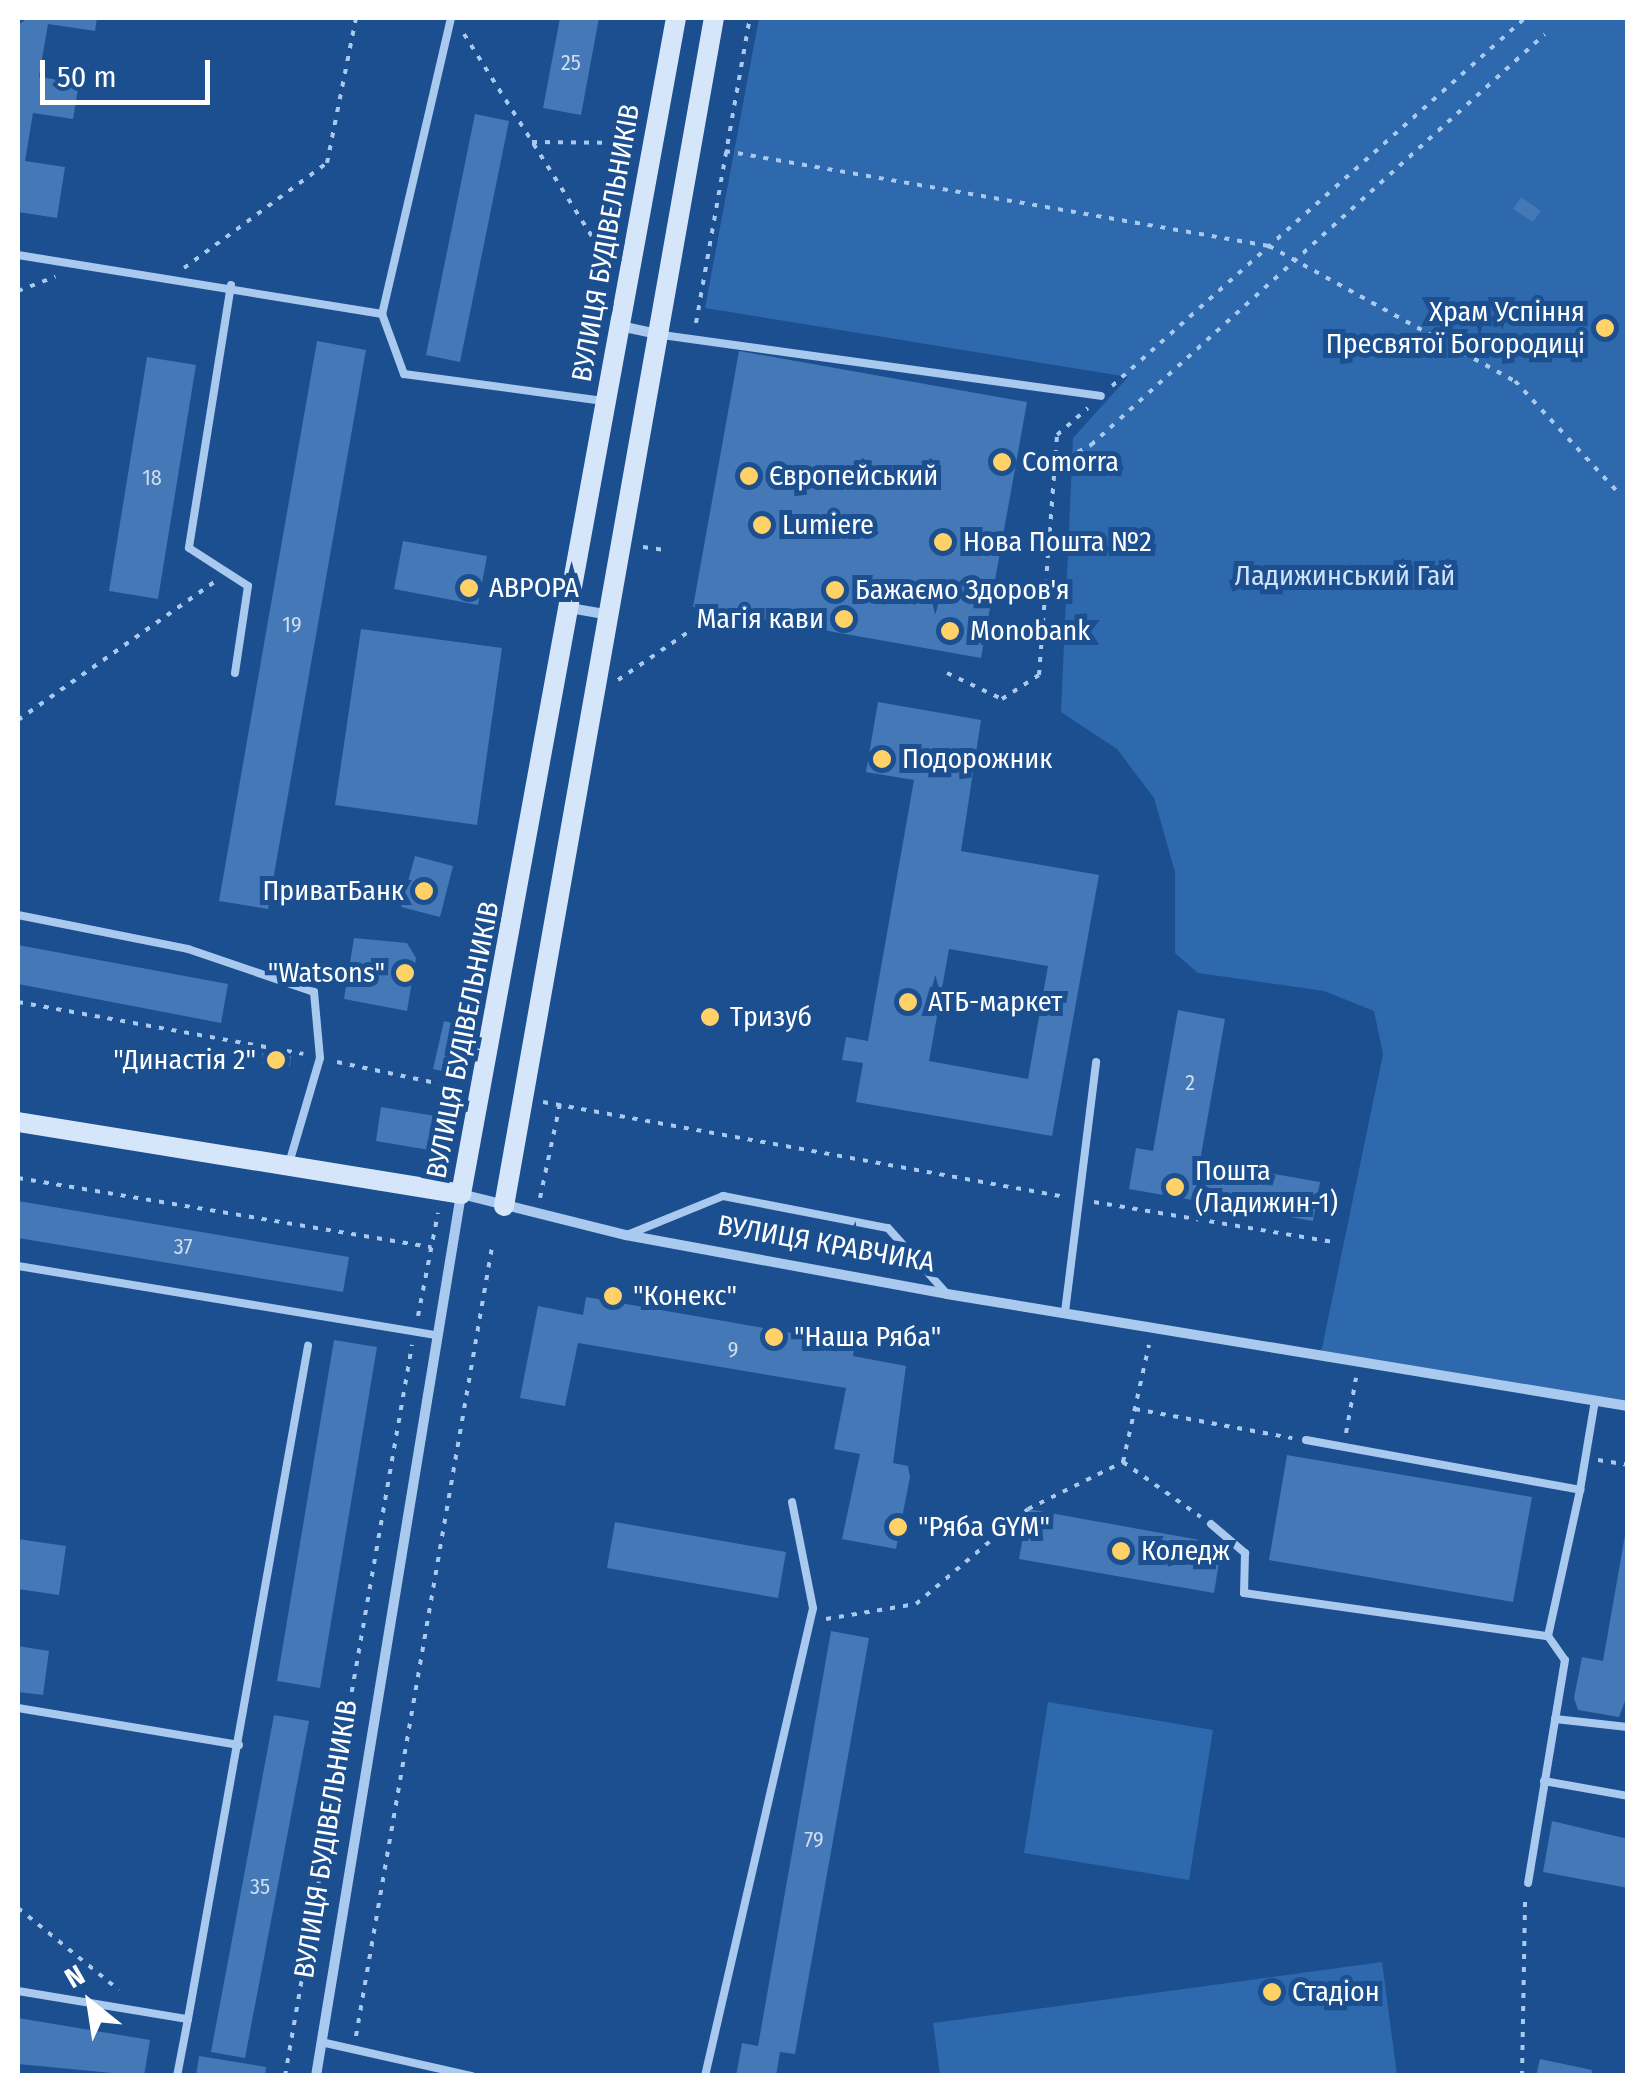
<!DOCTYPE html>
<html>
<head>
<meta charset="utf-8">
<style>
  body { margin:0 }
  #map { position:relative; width:1645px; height:2093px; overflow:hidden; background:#1b4f8f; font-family:"Fira Sans Condensed",sans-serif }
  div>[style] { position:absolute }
  .green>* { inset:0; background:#2e69ad }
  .building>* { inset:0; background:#4478b7 }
  .path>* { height:4px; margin-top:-2px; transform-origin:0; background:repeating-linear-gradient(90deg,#a9c9ee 0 5px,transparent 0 13px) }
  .lane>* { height:8px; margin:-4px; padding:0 4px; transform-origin:4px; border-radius:4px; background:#a9c9ee }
  .street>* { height:10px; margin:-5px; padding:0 5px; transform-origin:5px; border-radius:5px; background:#a9c9ee }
  .secondary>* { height:20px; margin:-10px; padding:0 10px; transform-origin:10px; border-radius:10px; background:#d6e6fa }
  .dots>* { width:28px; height:28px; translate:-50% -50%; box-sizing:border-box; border:5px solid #1b4f8f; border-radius:50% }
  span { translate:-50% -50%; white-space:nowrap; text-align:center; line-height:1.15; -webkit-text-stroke:10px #1b4f8f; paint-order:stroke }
  .number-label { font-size:22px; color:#d0dded }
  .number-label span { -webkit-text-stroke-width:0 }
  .street-label { font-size:28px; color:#fff }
  .poi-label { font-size:28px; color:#fff }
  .right { translate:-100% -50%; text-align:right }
  .left { translate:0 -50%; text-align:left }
  .park-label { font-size:28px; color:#cfe3fa }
  .frame { position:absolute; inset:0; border:20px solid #fff; pointer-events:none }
  .north { position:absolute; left:40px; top:1953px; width:100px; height:100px; -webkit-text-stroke:8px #1b4f8f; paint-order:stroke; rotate:330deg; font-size:28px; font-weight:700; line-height:40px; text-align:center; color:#fff }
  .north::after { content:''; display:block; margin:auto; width:35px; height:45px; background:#fff; clip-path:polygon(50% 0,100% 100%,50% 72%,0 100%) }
  .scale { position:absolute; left:40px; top:60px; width:170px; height:45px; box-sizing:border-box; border:5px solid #fff; border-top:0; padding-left:12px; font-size:30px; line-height:35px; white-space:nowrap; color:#fff; -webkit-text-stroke:8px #1b4f8f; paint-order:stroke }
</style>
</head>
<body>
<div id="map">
  <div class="green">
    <div style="clip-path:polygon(759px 18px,1627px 18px,1627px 1406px,1321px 1353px,1383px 1054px,1374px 1011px,1324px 991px,1198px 973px,1175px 953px,1175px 872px,1154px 798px,1117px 749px,1061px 712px,1073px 438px,1128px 377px,705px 308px)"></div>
    <div style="clip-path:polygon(1048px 1702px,1213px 1730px,1189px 1880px,1024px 1853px)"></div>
    <div style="clip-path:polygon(1382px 1962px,1397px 2075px,940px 2075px,933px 2023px)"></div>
  </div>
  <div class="building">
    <div style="clip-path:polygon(28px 18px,97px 18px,95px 31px,48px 24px,39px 77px,79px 83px,73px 119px,33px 113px,25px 161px,65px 167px,57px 218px,18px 212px,18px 25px)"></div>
    <div style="clip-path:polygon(560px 18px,599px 18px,581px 115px,543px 108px)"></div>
    <div style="clip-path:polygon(475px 114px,509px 121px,460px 362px,426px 355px)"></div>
    <div style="clip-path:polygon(1521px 197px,1541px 211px,1533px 222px,1513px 209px)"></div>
    <div style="clip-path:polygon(317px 341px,366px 350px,268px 909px,219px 901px)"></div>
    <div style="clip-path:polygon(739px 351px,1027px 402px,981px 658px,693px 607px)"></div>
    <div style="clip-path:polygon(147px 357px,196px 365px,158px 599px,109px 591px)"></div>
    <div style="clip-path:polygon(403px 541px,487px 556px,478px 605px,394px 589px)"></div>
    <div style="clip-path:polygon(361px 629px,502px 648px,477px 825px,335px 805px)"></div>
    <div style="clip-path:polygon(evenodd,878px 702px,981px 720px,961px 851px,1099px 875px,1052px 1136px,856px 1102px,863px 1063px,842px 1060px,846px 1037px,868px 1041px,914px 780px,866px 772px,878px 702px,949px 949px,1048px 966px,1028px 1079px,929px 1061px,949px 949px)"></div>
    <div style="clip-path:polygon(415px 856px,453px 866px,440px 917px,401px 907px)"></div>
    <div style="clip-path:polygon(354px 938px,407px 943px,416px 958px,407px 1011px,344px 999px)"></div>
    <div style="clip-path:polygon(18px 945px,228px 984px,221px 1023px,18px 984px)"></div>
    <div style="clip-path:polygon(1178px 1010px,1225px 1019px,1200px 1161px,1320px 1182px,1313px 1221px,1129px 1189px,1136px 1148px,1153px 1151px)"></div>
    <div style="clip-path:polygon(444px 1021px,465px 1026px,455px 1074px,433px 1069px)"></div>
    <div style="clip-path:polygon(262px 1053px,291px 1056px,290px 1066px,262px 1064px)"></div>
    <div style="clip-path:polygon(381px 1107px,435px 1116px,429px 1150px,376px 1141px)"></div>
    <div style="clip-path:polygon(18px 1201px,349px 1257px,343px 1292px,18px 1238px)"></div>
    <div style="clip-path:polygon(586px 1297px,855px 1344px,853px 1356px,906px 1366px,893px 1463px,908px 1466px,910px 1477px,896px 1549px,842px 1539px,860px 1454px,834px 1449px,846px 1388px,578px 1343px,565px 1406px,520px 1398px,538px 1306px,583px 1315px)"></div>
    <div style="clip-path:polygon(334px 1340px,377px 1347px,320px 1688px,277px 1681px)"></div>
    <div style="clip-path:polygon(1287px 1455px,1532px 1497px,1513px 1602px,1269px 1560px)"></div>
    <div style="clip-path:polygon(1028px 1509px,1222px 1544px,1214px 1593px,1019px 1559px)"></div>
    <div style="clip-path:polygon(1628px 1518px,1628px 1693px,1619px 1717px,1578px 1710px,1574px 1698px,1582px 1657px,1603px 1661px)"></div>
    <div style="clip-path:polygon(615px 1522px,786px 1552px,778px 1598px,607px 1568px)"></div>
    <div style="clip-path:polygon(18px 1539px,66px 1546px,59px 1595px,18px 1589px)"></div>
    <div style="clip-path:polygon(831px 1631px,869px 1638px,795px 2054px,780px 2052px,776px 2076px,736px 2076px,742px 2043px,758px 2046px)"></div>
    <div style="clip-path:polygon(18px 1646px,49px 1651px,43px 1695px,18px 1692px)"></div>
    <div style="clip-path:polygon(274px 1715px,309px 1721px,245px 2058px,211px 2052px)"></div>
    <div style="clip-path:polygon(1552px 1821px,1628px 1839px,1628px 1888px,1543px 1872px)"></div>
    <div style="clip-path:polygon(18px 2018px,150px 2040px,144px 2076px,18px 2064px)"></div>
    <div style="clip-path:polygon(199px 2056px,266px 2067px,265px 2076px,196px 2076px)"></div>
    <div style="clip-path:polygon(1540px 2059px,1592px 2070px,1591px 2076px,1536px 2076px)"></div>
  </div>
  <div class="path">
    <div style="left:464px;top:34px;width:271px;rotate:57.7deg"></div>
    <div style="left:532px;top:142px;width:100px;rotate:0.6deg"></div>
    <div style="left:725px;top:151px;width:552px;rotate:9.91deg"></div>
    <div style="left:1269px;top:246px;width:281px;rotate:28.8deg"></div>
    <div style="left:1515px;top:381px;width:149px;rotate:47.2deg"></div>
    <div style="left:184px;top:268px;width:177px;rotate:-36.3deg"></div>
    <div style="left:327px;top:163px;width:148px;rotate:-78.7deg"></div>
    <div style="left:18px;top:291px;width:40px;rotate:-21deg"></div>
    <div style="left:696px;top:323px;width:310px;rotate:-80deg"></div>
    <div style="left:1112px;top:386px;width:553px;rotate:-41.7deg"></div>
    <div style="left:1055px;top:464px;width:41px;rotate:-27.8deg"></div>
    <div style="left:1091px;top:445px;width:612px;rotate:-42.15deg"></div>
    <div style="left:643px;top:547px;width:22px;rotate:8deg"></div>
    <div style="left:947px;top:673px;width:61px;rotate:25.3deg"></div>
    <div style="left:1002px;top:699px;width:44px;rotate:-33deg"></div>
    <div style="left:1039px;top:675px;width:241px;rotate:-85.7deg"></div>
    <div style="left:1057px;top:435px;width:41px;rotate:-41.1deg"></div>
    <div style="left:618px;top:680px;width:88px;rotate:-34.4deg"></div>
    <div style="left:18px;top:720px;width:240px;rotate:-35.1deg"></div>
    <div style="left:18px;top:1002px;width:290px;rotate:10.3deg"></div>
    <div style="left:337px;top:1062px;width:125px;rotate:12deg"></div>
    <div style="left:543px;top:1102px;width:531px;rotate:10.31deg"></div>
    <div style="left:18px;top:1178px;width:419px;rotate:9.5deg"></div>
    <div style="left:540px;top:1198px;width:96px;rotate:-78deg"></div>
    <div style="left:1094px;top:1202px;width:241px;rotate:9.5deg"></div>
    <div style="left:418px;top:1316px;width:105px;rotate:-79deg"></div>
    <div style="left:1135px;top:1409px;width:160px;rotate:10.5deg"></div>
    <div style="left:1346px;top:1433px;width:56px;rotate:-79.7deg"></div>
    <div style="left:1598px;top:1460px;width:30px;rotate:9deg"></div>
    <div style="left:1123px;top:1462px;width:95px;rotate:35.2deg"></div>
    <div style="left:826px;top:1619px;width:91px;rotate:-9.5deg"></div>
    <div style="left:916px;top:1604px;width:147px;rotate:-40.3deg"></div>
    <div style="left:1028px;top:1509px;width:106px;rotate:-26.3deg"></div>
    <div style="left:1123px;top:1462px;width:120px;rotate:-77.5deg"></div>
    <div style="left:18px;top:1908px;width:130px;rotate:39.1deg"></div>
    <div style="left:356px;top:2036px;width:801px;rotate:-80.22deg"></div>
    <div style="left:285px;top:2076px;width:742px;rotate:-80.14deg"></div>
    <div style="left:1522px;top:2076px;width:178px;rotate:-89deg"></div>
  </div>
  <div class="lane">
    <div style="left:451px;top:18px;width:304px;rotate:103.1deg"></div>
    <div style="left:382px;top:314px;width:64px;rotate:69.9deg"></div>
    <div style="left:404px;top:374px;width:203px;rotate:7.7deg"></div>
    <div style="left:18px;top:255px;width:369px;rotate:9.2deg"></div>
    <div style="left:231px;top:285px;width:266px;rotate:99.1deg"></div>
    <div style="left:189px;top:548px;width:70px;rotate:32.8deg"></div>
    <div style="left:248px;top:586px;width:88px;rotate:98.5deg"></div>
    <div style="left:662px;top:335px;width:443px;rotate:7.9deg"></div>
    <div style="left:18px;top:915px;width:173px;rotate:11.3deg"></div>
    <div style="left:188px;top:949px;width:133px;rotate:18.8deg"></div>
    <div style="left:314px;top:992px;width:66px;rotate:84.8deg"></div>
    <div style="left:320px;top:1058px;width:109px;rotate:106.4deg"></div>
    <div style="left:627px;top:1235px;width:104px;rotate:-22.1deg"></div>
    <div style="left:723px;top:1196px;width:168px;rotate:11deg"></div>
    <div style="left:888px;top:1228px;width:89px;rotate:48.2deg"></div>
    <div style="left:18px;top:1266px;width:425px;rotate:9.4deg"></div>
    <div style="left:1065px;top:1312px;width:252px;rotate:-82.9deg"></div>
    <div style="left:1306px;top:1440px;width:279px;rotate:10.3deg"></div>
    <div style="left:1580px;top:1490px;width:91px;rotate:-80.5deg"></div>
    <div style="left:1211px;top:1524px;width:45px;rotate:40.5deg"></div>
    <div style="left:1245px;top:1553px;width:40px;rotate:91.4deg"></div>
    <div style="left:1244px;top:1593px;width:307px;rotate:8.1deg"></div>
    <div style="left:1548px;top:1636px;width:29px;rotate:55deg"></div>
    <div style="left:1565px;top:1660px;width:226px;rotate:99.4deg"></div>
    <div style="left:1548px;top:1636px;width:149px;rotate:-77.6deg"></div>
    <div style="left:18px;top:1708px;width:224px;rotate:9.5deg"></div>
    <div style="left:1555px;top:1719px;width:73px;rotate:6.3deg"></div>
    <div style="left:1544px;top:1781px;width:85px;rotate:10.1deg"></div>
    <div style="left:18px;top:1991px;width:172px;rotate:9.4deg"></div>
    <div style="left:188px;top:2019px;width:58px;rotate:100.9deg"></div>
    <div style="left:188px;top:2019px;width:684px;rotate:-79.89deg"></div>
    <div style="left:321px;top:2042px;width:155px;rotate:12.7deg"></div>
    <div style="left:705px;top:2076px;width:480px;rotate:-77deg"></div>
    <div style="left:813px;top:1608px;width:108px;rotate:-101.2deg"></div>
  </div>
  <div class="street">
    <div style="left:620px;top:326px;width:39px;rotate:12deg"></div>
    <div style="left:570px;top:608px;width:39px;rotate:10deg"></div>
    <div style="left:316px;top:2076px;width:894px;rotate:-80.66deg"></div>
    <div style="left:461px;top:1194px;width:170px;rotate:14deg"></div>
    <div style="left:626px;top:1235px;width:326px;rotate:10.4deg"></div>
    <div style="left:947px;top:1294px;width:690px;rotate:9.34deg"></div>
  </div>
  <div class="secondary">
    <div style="left:18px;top:1122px;width:449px;rotate:9.2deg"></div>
    <div style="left:461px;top:1194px;width:1195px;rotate:-79.64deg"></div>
    <div style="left:504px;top:1206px;width:1206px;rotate:-79.98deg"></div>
  </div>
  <div class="dots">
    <div style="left:1605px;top:328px;background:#ffd166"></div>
    <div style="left:1002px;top:462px;background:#ffd166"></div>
    <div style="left:749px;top:476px;background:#ffd166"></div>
    <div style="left:762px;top:525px;background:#ffd166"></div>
    <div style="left:943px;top:542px;background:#ffd166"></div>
    <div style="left:469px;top:588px;background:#ffd166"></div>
    <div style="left:835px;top:590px;background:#ffd166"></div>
    <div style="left:844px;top:619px;background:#ffd166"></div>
    <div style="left:950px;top:631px;background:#ffd166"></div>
    <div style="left:882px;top:759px;background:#ffd166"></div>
    <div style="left:424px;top:891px;background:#ffd166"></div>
    <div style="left:405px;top:973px;background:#ffd166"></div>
    <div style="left:908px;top:1002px;background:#ffd166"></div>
    <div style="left:710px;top:1017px;background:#ffd166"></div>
    <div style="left:276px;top:1060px;background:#ffd166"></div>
    <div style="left:1175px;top:1187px;background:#ffd166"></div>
    <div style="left:613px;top:1296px;background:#ffd166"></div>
    <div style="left:774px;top:1337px;background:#ffd166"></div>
    <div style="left:898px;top:1527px;background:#ffd166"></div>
    <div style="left:1121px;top:1551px;background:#ffd166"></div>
    <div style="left:1272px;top:1992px;background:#ffd166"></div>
  </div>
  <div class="number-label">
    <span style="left:571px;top:63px">25</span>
    <span style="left:152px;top:478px">18</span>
    <span style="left:292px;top:625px">19</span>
    <span style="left:1190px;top:1083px">2</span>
    <span style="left:183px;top:1247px">37</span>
    <span style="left:733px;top:1350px">9</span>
    <span style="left:814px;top:1840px">79</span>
    <span style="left:260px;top:1887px">35</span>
  </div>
  <div class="street-label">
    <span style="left:606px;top:243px;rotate:-80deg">ВУЛИЦЯ БУДІВЕЛЬНИКІВ</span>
    <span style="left:463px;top:1040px;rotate:-79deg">ВУЛИЦЯ БУДІВЕЛЬНИКІВ</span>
    <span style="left:826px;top:1244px;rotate:10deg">ВУЛИЦЯ КРАВЧИКА</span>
    <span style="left:326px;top:1839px;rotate:-81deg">ВУЛИЦЯ БУДІВЕЛЬНИКІВ</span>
  </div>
  <div class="poi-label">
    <span class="right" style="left:1585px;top:328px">Храм Успіння<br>Пресвятої Богородиці</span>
    <span class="left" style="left:1022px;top:462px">Comorra</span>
    <span class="left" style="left:769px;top:476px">Європейський</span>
    <span class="left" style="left:782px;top:525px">Lumiere</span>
    <span class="left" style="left:963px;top:542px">Нова Пошта №2</span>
    <span class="left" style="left:489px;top:588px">АВРОРА</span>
    <span class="left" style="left:855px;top:590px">Бажаємо Здоров'я</span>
    <span class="right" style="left:824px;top:619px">Магія кави</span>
    <span class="left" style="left:970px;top:631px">Monobank</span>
    <span class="left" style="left:902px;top:759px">Подорожник</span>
    <span class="right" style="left:404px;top:891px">ПриватБанк</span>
    <span class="right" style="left:385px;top:973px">"Watsons"</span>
    <span class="left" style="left:928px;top:1002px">АТБ-маркет</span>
    <span class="left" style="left:730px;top:1017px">Тризуб</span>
    <span class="right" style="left:256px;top:1060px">"Династія 2"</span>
    <span class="left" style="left:1195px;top:1187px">Пошта<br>(Ладижин-1)</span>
    <span class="left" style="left:633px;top:1296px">"Конекс"</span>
    <span class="left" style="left:794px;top:1337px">"Наша Ряба"</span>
    <span class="left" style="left:918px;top:1527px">"Ряба GYM"</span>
    <span class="left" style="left:1141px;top:1551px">Коледж</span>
    <span class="left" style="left:1292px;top:1992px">Стадіон</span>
  </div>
  <div class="park-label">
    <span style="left:1345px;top:576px">Ладижинський Гай</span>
  </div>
  <div class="frame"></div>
  <div class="north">N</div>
  <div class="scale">50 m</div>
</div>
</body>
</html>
